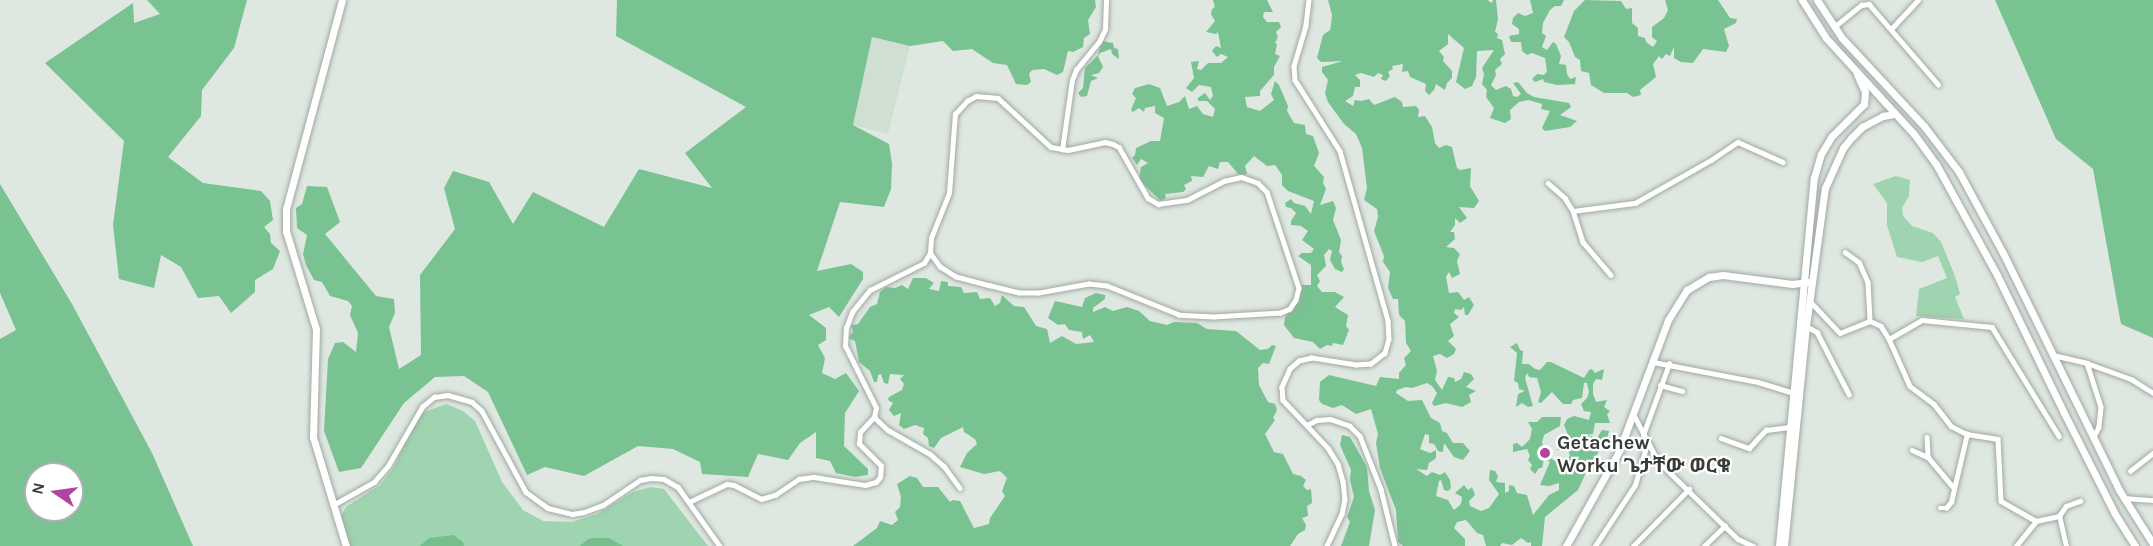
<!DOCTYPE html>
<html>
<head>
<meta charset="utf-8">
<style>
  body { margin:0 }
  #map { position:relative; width:2153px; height:546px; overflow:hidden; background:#dee8e1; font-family:Karla,"Noto Sans Ethiopic",sans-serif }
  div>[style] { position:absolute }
  .built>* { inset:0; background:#cfe0d3 }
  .green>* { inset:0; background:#9ed4af }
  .forest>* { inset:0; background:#79c292 }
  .water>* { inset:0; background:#76be8e }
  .roads { filter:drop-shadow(0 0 2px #a0a9a2) drop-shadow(0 0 2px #a0a9a2) }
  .street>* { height:4.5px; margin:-2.25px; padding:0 2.25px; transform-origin:2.25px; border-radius:2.25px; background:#fff }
  .secondary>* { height:7px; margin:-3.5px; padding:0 3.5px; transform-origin:3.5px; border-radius:3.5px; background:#fff }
  .dots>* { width:16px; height:16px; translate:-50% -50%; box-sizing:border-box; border:3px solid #fff; border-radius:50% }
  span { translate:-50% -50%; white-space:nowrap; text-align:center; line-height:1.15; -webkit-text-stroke:4.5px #fff; paint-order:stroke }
  .poi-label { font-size:20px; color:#393d3a; font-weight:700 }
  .left { translate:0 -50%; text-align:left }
  .north { position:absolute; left:24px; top:462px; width:60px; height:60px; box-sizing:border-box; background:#fff; border:2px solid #b0b1b0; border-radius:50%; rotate:283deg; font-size:16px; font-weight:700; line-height:24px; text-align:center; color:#393d3a }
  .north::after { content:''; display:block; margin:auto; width:21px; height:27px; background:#b243a0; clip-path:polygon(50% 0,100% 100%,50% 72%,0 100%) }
</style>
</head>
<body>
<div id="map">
  <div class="built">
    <div style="clip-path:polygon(872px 37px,910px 46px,888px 134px,853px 125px)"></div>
  </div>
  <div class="green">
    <div style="clip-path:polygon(1896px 176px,1910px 180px,1909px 196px,1902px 208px,1903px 216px,1912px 226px,1933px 233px,1941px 242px,1955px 276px,1960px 294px,1955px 297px,1964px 319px,1916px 316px,1919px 289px,1947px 278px,1938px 256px,1922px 262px,1897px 257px,1887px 225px,1887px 203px,1873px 184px)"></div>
    <div style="clip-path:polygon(446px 404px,463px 411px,475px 421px,502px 482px,523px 510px,543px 521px,572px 522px,597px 514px,633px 492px,651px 487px,664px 489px,708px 546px,349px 546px,340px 518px,346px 507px,380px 485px,394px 467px,415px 422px,424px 412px)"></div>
  </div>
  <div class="forest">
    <div style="clip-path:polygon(147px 0,247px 0,234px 48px,202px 90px,201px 116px,168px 157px,203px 183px,261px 191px,270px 201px,273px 220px,264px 227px,270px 234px,271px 243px,280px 251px,273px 269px,255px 280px,255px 292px,231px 313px,219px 296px,198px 298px,181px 267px,161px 255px,154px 288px,119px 279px,113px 225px,124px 141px,45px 63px,133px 3px,134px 23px,160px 14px)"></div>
    <div style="clip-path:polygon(617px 0,1095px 0,1096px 7px,1088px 20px,1090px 34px,1084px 38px,1083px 47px,1073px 52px,1068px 51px,1063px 72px,1057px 75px,1044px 69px,1032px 70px,1029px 74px,1031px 82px,1027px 85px,1016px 84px,1007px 65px,993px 63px,972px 49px,953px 51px,943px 41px,910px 46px,872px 37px,853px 125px,889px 144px,892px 164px,891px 189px,884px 207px,840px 202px,817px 271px,851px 264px,863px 272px,863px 279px,839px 317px,829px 307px,809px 315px,826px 328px,826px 340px,818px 345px,825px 358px,822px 373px,835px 379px,846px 373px,859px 391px,845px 413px,844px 446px,868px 469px,868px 475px,855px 477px,836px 473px,830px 461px,816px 458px,816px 432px,800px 443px,788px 460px,758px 454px,748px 477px,702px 474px,700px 462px,673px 449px,638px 446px,584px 476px,545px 467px,527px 475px,488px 392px,464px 376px,435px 377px,404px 403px,361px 468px,339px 472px,324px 431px,328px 359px,335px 343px,343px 342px,356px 352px,358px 333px,350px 315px,352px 306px,348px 301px,330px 296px,322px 282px,314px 280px,306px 265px,303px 254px,307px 235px,297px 228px,296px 208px,302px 204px,307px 186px,327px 187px,340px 222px,325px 234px,376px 296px,394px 299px,395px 313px,389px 327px,399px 369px,421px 355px,420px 275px,455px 229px,444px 188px,453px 171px,489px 182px,513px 224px,533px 192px,604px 227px,639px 169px,712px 188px,685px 153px,746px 107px,616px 36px)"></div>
    <div style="clip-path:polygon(1213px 0,1267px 0,1273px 12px,1264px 12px,1263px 17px,1267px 22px,1279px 22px,1281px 27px,1276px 32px,1278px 37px,1275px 43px,1277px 44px,1275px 54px,1280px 56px,1274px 67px,1274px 75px,1260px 91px,1260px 96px,1245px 97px,1247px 107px,1260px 111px,1274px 100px,1271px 94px,1275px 81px,1279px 85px,1288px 106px,1287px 111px,1294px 123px,1305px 125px,1306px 134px,1313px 136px,1319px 153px,1314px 166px,1324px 177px,1323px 183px,1326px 189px,1320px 205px,1333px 201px,1336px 208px,1333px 220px,1341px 240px,1339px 252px,1342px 256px,1341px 262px,1344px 269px,1342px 272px,1335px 269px,1330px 260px,1332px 251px,1329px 249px,1324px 255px,1326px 266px,1317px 275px,1320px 281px,1317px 286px,1322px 292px,1335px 292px,1344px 297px,1335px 307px,1348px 315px,1346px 326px,1349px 330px,1343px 345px,1333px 343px,1332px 346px,1327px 345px,1320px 349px,1313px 342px,1294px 338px,1284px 325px,1285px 317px,1297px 303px,1302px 285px,1311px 285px,1311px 265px,1298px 256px,1302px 253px,1311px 253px,1314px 249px,1302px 240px,1308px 231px,1301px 226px,1291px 225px,1291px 221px,1296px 213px,1291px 208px,1286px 207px,1285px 203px,1291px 199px,1294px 203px,1305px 206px,1311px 214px,1314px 201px,1288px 191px,1282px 185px,1282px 175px,1275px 165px,1267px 166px,1254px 156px,1245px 166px,1247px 174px,1239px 175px,1228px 162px,1220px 162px,1218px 169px,1209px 166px,1203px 177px,1191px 176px,1192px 181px,1184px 185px,1186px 189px,1183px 192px,1165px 194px,1166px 198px,1161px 201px,1139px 180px,1141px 167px,1148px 163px,1141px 159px,1137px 165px,1132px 158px,1135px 155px,1136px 148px,1151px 141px,1160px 141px,1164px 118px,1155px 113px,1155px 106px,1145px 108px,1144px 112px,1139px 108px,1133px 112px,1131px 110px,1136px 98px,1132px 94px,1135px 88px,1149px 84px,1160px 88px,1167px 106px,1179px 102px,1185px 96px,1189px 109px,1197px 106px,1203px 114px,1213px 117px,1215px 109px,1207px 101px,1198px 101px,1198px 98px,1205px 93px,1210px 100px,1213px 96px,1211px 87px,1199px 85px,1192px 92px,1186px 88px,1194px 78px,1191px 62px,1199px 61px,1197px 69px,1201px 70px,1208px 63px,1221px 63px,1228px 57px,1221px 54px,1217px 57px,1212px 51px,1216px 46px,1221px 48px,1218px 32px,1216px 34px,1206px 32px,1215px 21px,1211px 14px,1212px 9px,1215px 7px)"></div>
    <div style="clip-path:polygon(1328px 0,1487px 0,1492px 3px,1493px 0,1496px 0,1498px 19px,1495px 32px,1498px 34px,1497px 38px,1502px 40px,1505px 54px,1500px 59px,1502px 64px,1495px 70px,1496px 75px,1491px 85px,1496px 90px,1506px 86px,1511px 89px,1513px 96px,1517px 97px,1521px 94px,1513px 83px,1518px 82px,1527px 93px,1534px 97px,1569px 103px,1571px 107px,1560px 115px,1577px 121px,1570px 127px,1545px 131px,1542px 128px,1550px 111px,1541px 109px,1542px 104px,1528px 100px,1519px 102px,1510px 110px,1511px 119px,1505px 123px,1490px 118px,1494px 108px,1486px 97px,1487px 90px,1482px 84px,1484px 74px,1482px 68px,1494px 50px,1477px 51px,1476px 77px,1472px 86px,1465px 89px,1456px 82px,1464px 48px,1448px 34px,1448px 44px,1439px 51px,1444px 57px,1443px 61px,1452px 71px,1452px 78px,1447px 83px,1445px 90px,1436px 84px,1434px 90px,1429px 95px,1425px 91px,1426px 84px,1410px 77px,1408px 71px,1402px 72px,1403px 64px,1392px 66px,1393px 69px,1388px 72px,1390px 76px,1386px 81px,1381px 79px,1383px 75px,1378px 73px,1374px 77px,1361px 73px,1355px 75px,1360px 80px,1360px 87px,1355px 87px,1353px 96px,1345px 101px,1353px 106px,1355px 100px,1361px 101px,1369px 99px,1374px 105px,1395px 97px,1402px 102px,1403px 107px,1416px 106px,1419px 110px,1418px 117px,1425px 116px,1432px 127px,1435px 143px,1439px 148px,1446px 145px,1452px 147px,1457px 168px,1460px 170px,1471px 168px,1470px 186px,1479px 201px,1474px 208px,1459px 207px,1467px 218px,1460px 223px,1455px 218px,1455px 225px,1450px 232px,1454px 232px,1455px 239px,1446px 247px,1454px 248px,1460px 254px,1457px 261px,1460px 274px,1452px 278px,1449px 272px,1446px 277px,1449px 293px,1458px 292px,1464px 300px,1469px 297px,1474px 305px,1468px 315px,1465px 315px,1464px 307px,1461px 310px,1455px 309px,1454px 313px,1459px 317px,1450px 324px,1454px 336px,1448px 341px,1456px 349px,1454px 354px,1447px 358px,1440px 354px,1433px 356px,1437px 371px,1435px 380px,1442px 390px,1448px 377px,1454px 378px,1455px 382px,1461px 379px,1464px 372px,1471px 374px,1474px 379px,1466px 387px,1476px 391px,1469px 395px,1471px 402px,1462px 407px,1446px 403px,1434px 406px,1432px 403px,1437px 393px,1432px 386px,1427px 383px,1412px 388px,1406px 387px,1397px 390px,1396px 393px,1408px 401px,1422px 400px,1431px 418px,1440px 423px,1442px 431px,1447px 433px,1453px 443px,1463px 443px,1470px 451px,1463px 460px,1454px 457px,1444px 443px,1443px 452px,1438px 451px,1434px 444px,1429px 443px,1429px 435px,1425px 434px,1420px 449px,1430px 453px,1436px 450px,1436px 458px,1429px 463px,1427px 470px,1416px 469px,1427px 476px,1432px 472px,1440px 475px,1445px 472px,1450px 480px,1451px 488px,1448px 491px,1444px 490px,1441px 480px,1439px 481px,1436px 496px,1448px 500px,1454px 510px,1461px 504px,1462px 497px,1455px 493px,1464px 485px,1468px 490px,1472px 487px,1475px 495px,1469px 501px,1470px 506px,1481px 511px,1489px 508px,1499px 494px,1489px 480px,1490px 470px,1495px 471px,1498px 476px,1496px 482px,1505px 483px,1505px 493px,1509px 491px,1509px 485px,1514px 486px,1517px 493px,1527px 495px,1533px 515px,1549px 495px,1559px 490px,1559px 483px,1549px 486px,1540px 485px,1550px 462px,1544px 460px,1542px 468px,1539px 468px,1535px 474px,1530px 469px,1532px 465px,1528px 460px,1530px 456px,1527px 449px,1513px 452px,1513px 444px,1517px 443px,1522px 447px,1530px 439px,1532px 429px,1528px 422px,1537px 422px,1542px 417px,1561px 417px,1560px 426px,1544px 435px,1542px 442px,1545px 454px,1555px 461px,1564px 462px,1570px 456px,1568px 449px,1557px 450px,1561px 440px,1568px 435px,1564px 425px,1567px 419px,1574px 416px,1589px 420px,1591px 412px,1584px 411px,1581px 404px,1587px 398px,1589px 392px,1587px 383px,1584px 383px,1582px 398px,1573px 400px,1571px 404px,1563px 404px,1552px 392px,1541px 403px,1538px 402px,1541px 392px,1537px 378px,1529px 377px,1527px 373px,1525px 378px,1533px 406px,1528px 407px,1522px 403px,1516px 407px,1518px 394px,1525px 391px,1519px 389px,1518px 383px,1514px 381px,1517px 353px,1510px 347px,1517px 343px,1520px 350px,1523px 351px,1522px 364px,1529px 364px,1535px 369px,1540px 370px,1547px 362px,1551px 362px,1584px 378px,1589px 370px,1592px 369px,1595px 373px,1604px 369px,1602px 380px,1596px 379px,1593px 384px,1593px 394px,1596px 402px,1607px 400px,1604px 407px,1610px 411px,1607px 414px,1610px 423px,1595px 423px,1593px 434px,1587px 435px,1597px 438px,1602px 430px,1609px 431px,1606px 442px,1590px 464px,1578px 490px,1545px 517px,1542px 546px,1531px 546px,1531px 542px,1528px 543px,1521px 538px,1512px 545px,1502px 543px,1500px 546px,1486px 546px,1483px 535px,1477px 533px,1466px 520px,1457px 522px,1454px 528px,1465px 539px,1465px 546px,1403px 546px,1398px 542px,1396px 510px,1380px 468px,1376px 443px,1378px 434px,1371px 409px,1356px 414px,1342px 405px,1333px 408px,1322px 404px,1319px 400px,1320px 382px,1329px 375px,1376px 386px,1380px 377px,1399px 379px,1399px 373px,1406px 365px,1404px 358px,1411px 351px,1406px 343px,1405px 321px,1399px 315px,1398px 299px,1393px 299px,1388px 288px,1390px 272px,1383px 262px,1384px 256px,1374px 231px,1378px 217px,1377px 209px,1364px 200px,1367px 188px,1362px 148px,1356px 134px,1344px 124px,1328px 102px,1325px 93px,1328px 80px,1322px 72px,1322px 67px,1343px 61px,1321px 62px,1317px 58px,1323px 35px,1330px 30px,1331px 25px,1332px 15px)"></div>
    <div style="clip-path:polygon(1530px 0,1564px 0,1561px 6px,1555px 6px,1550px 10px,1543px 23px,1542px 33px,1546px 36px,1542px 47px,1547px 50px,1553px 42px,1556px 44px,1561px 56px,1559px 64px,1566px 65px,1567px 74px,1570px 79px,1576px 77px,1575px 84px,1557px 85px,1544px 82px,1543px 79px,1535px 82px,1532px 79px,1537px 74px,1544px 75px,1547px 71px,1545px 58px,1532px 53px,1527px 55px,1522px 51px,1521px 42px,1511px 42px,1509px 36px,1519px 34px,1519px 29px,1512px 24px,1513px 18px,1518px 13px,1525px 16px,1533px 13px)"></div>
    <div style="clip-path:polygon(1585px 0,1621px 1px,1626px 9px,1632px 8px,1632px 23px,1638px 28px,1638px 36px,1645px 38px,1646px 42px,1653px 47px,1657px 41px,1652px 37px,1652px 27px,1664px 18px,1668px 10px,1665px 0,1718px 0,1730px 18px,1737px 19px,1736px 23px,1724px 29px,1729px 46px,1726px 52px,1703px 49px,1693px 63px,1681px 62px,1674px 58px,1674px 47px,1670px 56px,1666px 54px,1662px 59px,1659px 56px,1653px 64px,1656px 77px,1640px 90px,1641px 95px,1633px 97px,1627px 93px,1604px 93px,1591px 85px,1589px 73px,1581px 71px,1580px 60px,1575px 57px,1569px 42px,1564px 37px,1574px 11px)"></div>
    <div style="clip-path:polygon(1995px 0,2153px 0,2153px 338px,2121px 324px,2093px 169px,2056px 139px)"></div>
    <div style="clip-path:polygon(1101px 41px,1113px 43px,1114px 48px,1118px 49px,1119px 59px,1112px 54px,1111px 49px,1100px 53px,1098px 56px,1103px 67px,1099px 73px,1091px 75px,1098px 78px,1091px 81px,1087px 96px,1081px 97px,1078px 93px,1083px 88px,1085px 68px,1098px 55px)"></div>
    <div style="clip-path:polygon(evenodd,0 184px,72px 304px,152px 453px,193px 546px,0 546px,0 339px,16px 330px,0 293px,0 184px,36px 474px,72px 474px,72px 510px,36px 510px,36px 474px)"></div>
    <div style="clip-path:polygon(913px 278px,926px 278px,934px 283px,929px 289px,939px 291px,941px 281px,948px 282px,948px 286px,961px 287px,964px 293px,977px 292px,980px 299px,990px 298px,995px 306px,1000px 303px,1002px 295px,1014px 306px,1024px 307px,1036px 326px,1047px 329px,1050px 343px,1062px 336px,1076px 344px,1094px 342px,1090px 335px,1083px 339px,1082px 332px,1069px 330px,1065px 324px,1058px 325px,1048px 318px,1055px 301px,1082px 307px,1085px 298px,1096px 293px,1105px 295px,1105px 299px,1093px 308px,1093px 312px,1105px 307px,1113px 311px,1127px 307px,1139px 311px,1150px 321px,1167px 325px,1174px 322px,1197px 323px,1207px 329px,1236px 331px,1260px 350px,1268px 349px,1272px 345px,1276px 346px,1269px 364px,1263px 363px,1258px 368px,1259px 385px,1268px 402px,1275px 404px,1277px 410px,1273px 418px,1275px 420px,1265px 434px,1274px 452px,1283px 454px,1293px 474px,1301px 476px,1306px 480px,1303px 486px,1307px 490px,1311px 489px,1312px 503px,1307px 506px,1308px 516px,1302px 518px,1306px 525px,1305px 530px,1298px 534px,1290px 546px,853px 546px,877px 528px,880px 521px,892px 525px,898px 520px,895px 512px,900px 507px,901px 497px,897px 484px,910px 476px,917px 478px,923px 487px,938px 487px,950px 502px,953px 500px,960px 501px,974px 528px,989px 524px,990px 518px,1005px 496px,1002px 491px,1007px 478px,1000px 471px,984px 474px,960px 467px,967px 453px,977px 444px,975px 439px,964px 432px,963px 427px,941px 438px,934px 448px,929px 446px,928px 438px,923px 434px,924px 428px,915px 425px,904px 429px,899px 425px,901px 413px,894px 416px,889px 410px,893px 403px,888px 400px,889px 397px,902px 390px,904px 384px,900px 379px,904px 375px,890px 374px,888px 384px,884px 383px,881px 374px,878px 375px,877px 382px,874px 382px,870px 371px,859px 362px,855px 341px,848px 338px,853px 332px,851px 325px,858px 324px,870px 307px,877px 304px,880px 292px,886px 287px,895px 288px,902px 285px,908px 289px)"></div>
    <div style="clip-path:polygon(1342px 435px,1350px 437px,1367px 467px,1369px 491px,1375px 510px,1369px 546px,1341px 546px,1350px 522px,1347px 517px,1354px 497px,1350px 480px,1351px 470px,1340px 445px)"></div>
  </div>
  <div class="water">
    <div style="clip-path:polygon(453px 535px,463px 542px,464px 546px,420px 546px,429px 538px)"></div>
    <div style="clip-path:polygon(595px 538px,609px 538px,623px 546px,580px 546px,588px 539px)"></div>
  </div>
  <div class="roads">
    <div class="street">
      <div style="left:1309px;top:0;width:26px;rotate:97deg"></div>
      <div style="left:1306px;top:26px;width:42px;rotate:106.7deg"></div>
      <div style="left:1294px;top:66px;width:14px;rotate:86deg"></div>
      <div style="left:1295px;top:80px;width:84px;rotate:57.6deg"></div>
      <div style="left:1340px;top:151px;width:177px;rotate:74.2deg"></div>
      <div style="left:1388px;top:321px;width:18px;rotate:87deg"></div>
      <div style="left:1389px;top:339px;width:15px;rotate:106deg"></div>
      <div style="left:1385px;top:353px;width:18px;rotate:142deg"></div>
      <div style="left:1371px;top:364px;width:15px;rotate:176deg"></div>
      <div style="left:1356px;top:365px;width:45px;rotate:-171deg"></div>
      <div style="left:1312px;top:358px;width:13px;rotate:167deg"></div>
      <div style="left:1299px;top:361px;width:12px;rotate:138deg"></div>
      <div style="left:1290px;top:369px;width:20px;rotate:114deg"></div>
      <div style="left:1282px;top:387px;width:13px;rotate:86deg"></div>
      <div style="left:1283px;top:400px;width:66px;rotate:46.8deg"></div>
      <div style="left:1328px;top:448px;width:19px;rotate:58deg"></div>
      <div style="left:1338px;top:464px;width:18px;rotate:74deg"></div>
      <div style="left:1343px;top:481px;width:18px;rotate:84deg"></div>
      <div style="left:1345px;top:499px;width:15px;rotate:101deg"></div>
      <div style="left:1342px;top:514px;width:35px;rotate:115deg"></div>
      <div style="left:1834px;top:27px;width:35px;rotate:-39deg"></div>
      <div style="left:1861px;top:5px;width:8px;rotate:-7deg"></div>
      <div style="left:1869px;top:4px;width:106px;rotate:49.2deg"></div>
      <div style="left:1892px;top:28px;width:38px;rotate:-47deg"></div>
      <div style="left:1062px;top:150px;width:71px;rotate:-81.9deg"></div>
      <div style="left:1072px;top:80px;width:11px;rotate:-68deg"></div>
      <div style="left:1076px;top:70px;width:36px;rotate:-51deg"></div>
      <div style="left:1099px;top:42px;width:14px;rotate:-65deg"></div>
      <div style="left:1105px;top:29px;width:29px;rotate:-88deg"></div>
      <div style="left:1548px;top:183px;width:23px;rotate:41deg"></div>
      <div style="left:1565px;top:198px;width:15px;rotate:58deg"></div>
      <div style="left:1573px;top:211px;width:33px;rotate:72deg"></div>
      <div style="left:1583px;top:242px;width:43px;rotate:49.7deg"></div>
      <div style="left:1573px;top:211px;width:63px;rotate:-7.4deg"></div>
      <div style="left:1635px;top:203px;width:87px;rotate:-29.5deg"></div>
      <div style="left:1711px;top:160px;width:32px;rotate:-34deg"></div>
      <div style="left:1738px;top:142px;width:49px;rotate:24deg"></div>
      <div style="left:1845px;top:252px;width:17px;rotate:36deg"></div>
      <div style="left:1859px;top:262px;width:22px;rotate:66deg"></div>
      <div style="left:1868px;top:282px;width:39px;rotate:87deg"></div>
      <div style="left:1809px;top:300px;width:45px;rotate:46.8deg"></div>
      <div style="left:1840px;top:333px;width:32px;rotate:-22deg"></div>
      <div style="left:1870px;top:321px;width:12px;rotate:24deg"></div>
      <div style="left:1881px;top:326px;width:15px;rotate:58deg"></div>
      <div style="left:1889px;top:339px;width:38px;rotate:-30deg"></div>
      <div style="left:1922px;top:320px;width:70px;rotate:5.7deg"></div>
      <div style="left:1992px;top:327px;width:128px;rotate:58.4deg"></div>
      <div style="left:1806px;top:326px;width:13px;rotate:29deg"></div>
      <div style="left:1817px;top:332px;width:70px;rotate:62.7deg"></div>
      <div style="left:1889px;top:339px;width:51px;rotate:65.9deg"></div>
      <div style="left:1910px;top:386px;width:30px;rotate:37deg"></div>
      <div style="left:1934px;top:404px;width:28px;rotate:52deg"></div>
      <div style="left:1951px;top:426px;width:18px;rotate:27deg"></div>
      <div style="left:1967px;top:434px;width:31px;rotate:9deg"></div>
      <div style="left:1998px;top:439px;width:62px;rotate:87.2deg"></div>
      <div style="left:2001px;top:501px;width:40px;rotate:29.7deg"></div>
      <div style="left:2053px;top:355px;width:35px;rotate:13deg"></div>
      <div style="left:2087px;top:363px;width:46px;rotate:72.3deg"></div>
      <div style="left:2101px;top:407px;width:20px;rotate:96deg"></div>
      <div style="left:2099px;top:427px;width:11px;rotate:117deg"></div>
      <div style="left:1653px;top:362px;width:107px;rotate:10.8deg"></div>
      <div style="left:1758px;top:382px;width:38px;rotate:17deg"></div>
      <div style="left:2087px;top:363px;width:47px;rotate:20deg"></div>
      <div style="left:2131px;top:379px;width:26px;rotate:32deg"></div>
      <div style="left:1660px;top:385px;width:23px;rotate:15deg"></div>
      <div style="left:1634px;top:415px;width:52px;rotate:62.4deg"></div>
      <div style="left:1658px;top:461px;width:112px;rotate:44.3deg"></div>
      <div style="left:1738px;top:539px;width:17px;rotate:25deg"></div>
      <div style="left:874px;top:417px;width:19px;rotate:43deg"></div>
      <div style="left:888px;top:430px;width:48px;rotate:29.7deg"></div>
      <div style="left:930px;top:454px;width:18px;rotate:41deg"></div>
      <div style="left:944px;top:466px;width:27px;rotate:54deg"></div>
      <div style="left:1307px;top:425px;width:11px;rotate:-27deg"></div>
      <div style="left:1317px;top:420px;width:13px;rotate:-4deg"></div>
      <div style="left:1330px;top:419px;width:21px;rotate:19deg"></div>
      <div style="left:1350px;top:426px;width:14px;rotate:45deg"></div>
      <div style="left:1360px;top:436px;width:57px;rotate:68.4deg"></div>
      <div style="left:1381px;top:489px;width:59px;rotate:76.2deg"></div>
      <div style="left:1643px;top:435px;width:76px;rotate:-69.9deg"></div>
      <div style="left:1927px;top:437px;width:20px;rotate:87deg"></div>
      <div style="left:1721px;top:438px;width:30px;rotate:20deg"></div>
      <div style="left:1749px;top:448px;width:25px;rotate:-47deg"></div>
      <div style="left:1766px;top:430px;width:24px;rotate:-7deg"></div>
      <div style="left:1912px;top:450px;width:17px;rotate:24deg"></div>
      <div style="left:1928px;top:457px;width:39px;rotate:50deg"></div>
      <div style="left:2130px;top:471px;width:29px;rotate:-38deg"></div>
      <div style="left:2123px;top:498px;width:30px;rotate:4deg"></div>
      <div style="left:689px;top:502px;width:42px;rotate:-25.3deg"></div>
      <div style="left:727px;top:484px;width:7px;rotate:8deg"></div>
      <div style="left:734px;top:485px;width:30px;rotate:27deg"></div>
      <div style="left:761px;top:499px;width:15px;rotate:-16deg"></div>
      <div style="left:775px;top:495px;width:29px;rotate:-34deg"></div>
      <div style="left:799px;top:479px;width:15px;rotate:-8deg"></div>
      <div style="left:814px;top:477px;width:52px;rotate:8.9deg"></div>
      <div style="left:865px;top:485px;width:11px;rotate:-15deg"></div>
      <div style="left:876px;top:482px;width:6px;rotate:-51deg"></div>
      <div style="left:880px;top:477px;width:11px;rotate:-85deg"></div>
      <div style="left:881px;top:466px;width:31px;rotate:-135deg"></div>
      <div style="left:859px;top:444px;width:12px;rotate:-85deg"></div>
      <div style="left:860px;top:432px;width:21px;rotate:-47deg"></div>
      <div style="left:874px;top:417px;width:9px;rotate:-77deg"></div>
      <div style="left:876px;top:408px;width:69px;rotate:-116.6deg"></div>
      <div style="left:845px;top:346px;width:18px;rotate:-87deg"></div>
      <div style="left:846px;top:328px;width:17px;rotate:-69deg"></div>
      <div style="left:852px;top:312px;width:28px;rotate:-51deg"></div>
      <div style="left:870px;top:290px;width:60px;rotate:-26.6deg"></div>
      <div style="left:924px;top:263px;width:12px;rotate:-59deg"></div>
      <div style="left:930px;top:253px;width:15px;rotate:-86deg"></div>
      <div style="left:931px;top:238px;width:48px;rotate:-68.2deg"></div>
      <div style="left:949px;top:193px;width:79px;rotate:-85.7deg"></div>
      <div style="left:955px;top:114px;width:18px;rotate:-47deg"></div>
      <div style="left:967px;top:101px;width:10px;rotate:-29deg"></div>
      <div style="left:976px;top:96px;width:22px;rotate:5deg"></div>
      <div style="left:998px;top:98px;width:72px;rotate:42.8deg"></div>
      <div style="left:1051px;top:147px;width:17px;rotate:10deg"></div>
      <div style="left:1068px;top:150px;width:38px;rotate:-12deg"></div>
      <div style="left:1105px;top:142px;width:8px;rotate:14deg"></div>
      <div style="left:1113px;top:144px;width:7px;rotate:27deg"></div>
      <div style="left:1119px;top:147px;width:59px;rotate:60.4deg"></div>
      <div style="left:1148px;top:198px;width:12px;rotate:31deg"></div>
      <div style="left:1158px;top:204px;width:29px;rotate:-8deg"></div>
      <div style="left:1187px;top:200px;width:42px;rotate:-27.2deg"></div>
      <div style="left:1224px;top:181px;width:17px;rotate:-13deg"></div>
      <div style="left:1241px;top:177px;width:18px;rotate:19deg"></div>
      <div style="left:1258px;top:183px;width:13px;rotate:45deg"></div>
      <div style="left:1267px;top:192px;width:101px;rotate:71.6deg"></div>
      <div style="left:1299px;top:288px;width:12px;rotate:104deg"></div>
      <div style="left:1296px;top:300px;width:11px;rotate:124deg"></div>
      <div style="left:1290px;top:309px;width:10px;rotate:156deg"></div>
      <div style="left:1281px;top:313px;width:67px;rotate:176.6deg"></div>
      <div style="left:1214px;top:317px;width:35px;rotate:-177deg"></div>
      <div style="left:1179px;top:315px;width:78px;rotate:-158.1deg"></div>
      <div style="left:1107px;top:286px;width:18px;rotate:-174deg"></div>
      <div style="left:1089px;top:284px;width:51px;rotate:169.8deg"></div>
      <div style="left:1039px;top:293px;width:20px;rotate:180deg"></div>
      <div style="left:1019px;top:293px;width:30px;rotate:-166deg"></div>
      <div style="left:990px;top:286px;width:35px;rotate:-165deg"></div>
      <div style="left:956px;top:277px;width:19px;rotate:-148deg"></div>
      <div style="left:940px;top:267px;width:17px;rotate:-126deg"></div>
      <div style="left:333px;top:505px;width:47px;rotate:-29.3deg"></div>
      <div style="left:374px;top:482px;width:21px;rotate:-49deg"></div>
      <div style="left:388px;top:466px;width:68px;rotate:-60deg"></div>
      <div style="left:422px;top:407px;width:16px;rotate:-40deg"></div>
      <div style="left:434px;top:397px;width:14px;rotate:-8deg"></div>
      <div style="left:448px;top:395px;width:25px;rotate:16deg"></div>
      <div style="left:472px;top:402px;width:13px;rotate:42deg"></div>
      <div style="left:482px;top:411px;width:92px;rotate:61.5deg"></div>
      <div style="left:526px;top:492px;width:27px;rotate:36deg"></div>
      <div style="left:548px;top:508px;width:25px;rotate:14deg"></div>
      <div style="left:572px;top:514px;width:12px;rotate:-9deg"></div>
      <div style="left:584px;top:512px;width:20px;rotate:-20deg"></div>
      <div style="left:603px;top:505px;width:45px;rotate:-34deg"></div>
      <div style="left:640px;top:480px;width:11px;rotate:-10deg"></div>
      <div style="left:651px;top:478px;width:13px;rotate:4deg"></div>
      <div style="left:664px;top:479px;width:16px;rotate:30deg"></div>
      <div style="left:678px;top:487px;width:72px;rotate:54.6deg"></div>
      <div style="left:1940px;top:508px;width:6px"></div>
      <div style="left:1946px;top:508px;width:8px;rotate:-50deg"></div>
      <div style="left:1951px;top:502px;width:70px;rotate:-76.8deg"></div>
      <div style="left:1595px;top:546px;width:73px;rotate:-56.7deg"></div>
      <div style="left:1635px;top:485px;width:43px;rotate:-73.7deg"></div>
      <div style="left:1633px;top:546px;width:80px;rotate:-45.5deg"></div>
      <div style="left:1704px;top:546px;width:29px;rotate:-44deg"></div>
      <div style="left:2016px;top:546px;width:32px;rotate:-51deg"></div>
      <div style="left:2036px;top:521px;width:24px;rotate:-12deg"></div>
      <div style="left:2066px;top:546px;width:31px;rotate:-103deg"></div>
      <div style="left:2059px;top:516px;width:12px;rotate:-55deg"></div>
      <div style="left:2066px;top:506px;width:15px;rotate:-20deg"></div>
    </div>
    <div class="secondary">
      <div style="left:342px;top:0;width:216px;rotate:105deg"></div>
      <div style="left:286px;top:209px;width:22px;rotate:90deg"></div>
      <div style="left:286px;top:231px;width:102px;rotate:73deg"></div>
      <div style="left:316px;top:329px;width:108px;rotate:91.6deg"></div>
      <div style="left:313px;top:437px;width:114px;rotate:73.2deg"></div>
      <div style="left:1802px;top:0;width:45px;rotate:57.7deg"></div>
      <div style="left:1826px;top:38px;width:130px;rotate:47.5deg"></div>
      <div style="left:1914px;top:134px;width:37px;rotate:54deg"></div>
      <div style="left:1936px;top:164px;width:127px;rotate:61.2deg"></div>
      <div style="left:1997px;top:275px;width:153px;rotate:64.1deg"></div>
      <div style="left:2064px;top:413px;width:113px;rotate:63.2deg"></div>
      <div style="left:2115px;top:514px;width:38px;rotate:58deg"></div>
      <div style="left:1817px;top:0;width:45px;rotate:56.7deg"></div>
      <div style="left:1842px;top:38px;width:120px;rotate:47deg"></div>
      <div style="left:1924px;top:126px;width:58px;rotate:52.7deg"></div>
      <div style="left:1959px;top:172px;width:92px;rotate:61.5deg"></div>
      <div style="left:2003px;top:253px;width:264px;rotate:63.9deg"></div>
      <div style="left:2119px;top:490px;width:64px;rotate:57.8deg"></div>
      <div style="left:1566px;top:546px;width:109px;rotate:-60.8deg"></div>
      <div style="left:1619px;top:451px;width:140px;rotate:-69.5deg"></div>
      <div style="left:1668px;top:320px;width:36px;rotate:-58deg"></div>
      <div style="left:1687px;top:290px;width:26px;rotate:-31deg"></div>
      <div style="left:1709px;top:277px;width:14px;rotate:-8deg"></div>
      <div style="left:1723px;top:275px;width:70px;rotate:7.4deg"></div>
      <div style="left:1792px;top:284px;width:17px;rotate:-7deg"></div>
      <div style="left:1779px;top:546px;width:370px;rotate:-84.6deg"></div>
      <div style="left:1814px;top:178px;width:25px;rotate:-74deg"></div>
      <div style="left:1821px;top:154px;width:21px;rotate:-59deg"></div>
      <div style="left:1832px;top:136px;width:45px;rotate:-45deg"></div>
      <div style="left:1864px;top:104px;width:12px;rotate:-85deg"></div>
      <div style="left:1865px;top:92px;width:20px;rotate:-114deg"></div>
      <div style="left:1784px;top:546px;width:221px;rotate:-84.3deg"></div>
      <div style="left:1806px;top:326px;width:139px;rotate:-82.2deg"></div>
      <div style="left:1825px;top:188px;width:44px;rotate:-65.8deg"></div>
      <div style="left:1843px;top:148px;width:13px;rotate:-51deg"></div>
      <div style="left:1851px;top:138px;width:16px;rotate:-45deg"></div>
      <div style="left:1862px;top:127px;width:24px;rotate:-28deg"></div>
      <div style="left:1883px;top:116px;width:11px;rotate:-10deg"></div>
    </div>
  </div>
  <div class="dots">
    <div style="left:1545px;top:453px;background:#b243a0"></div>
  </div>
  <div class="poi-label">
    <span class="left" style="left:1557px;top:454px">Getachew<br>Worku ጌታቸው ወርቁ</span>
  </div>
  <div class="north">N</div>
</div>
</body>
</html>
